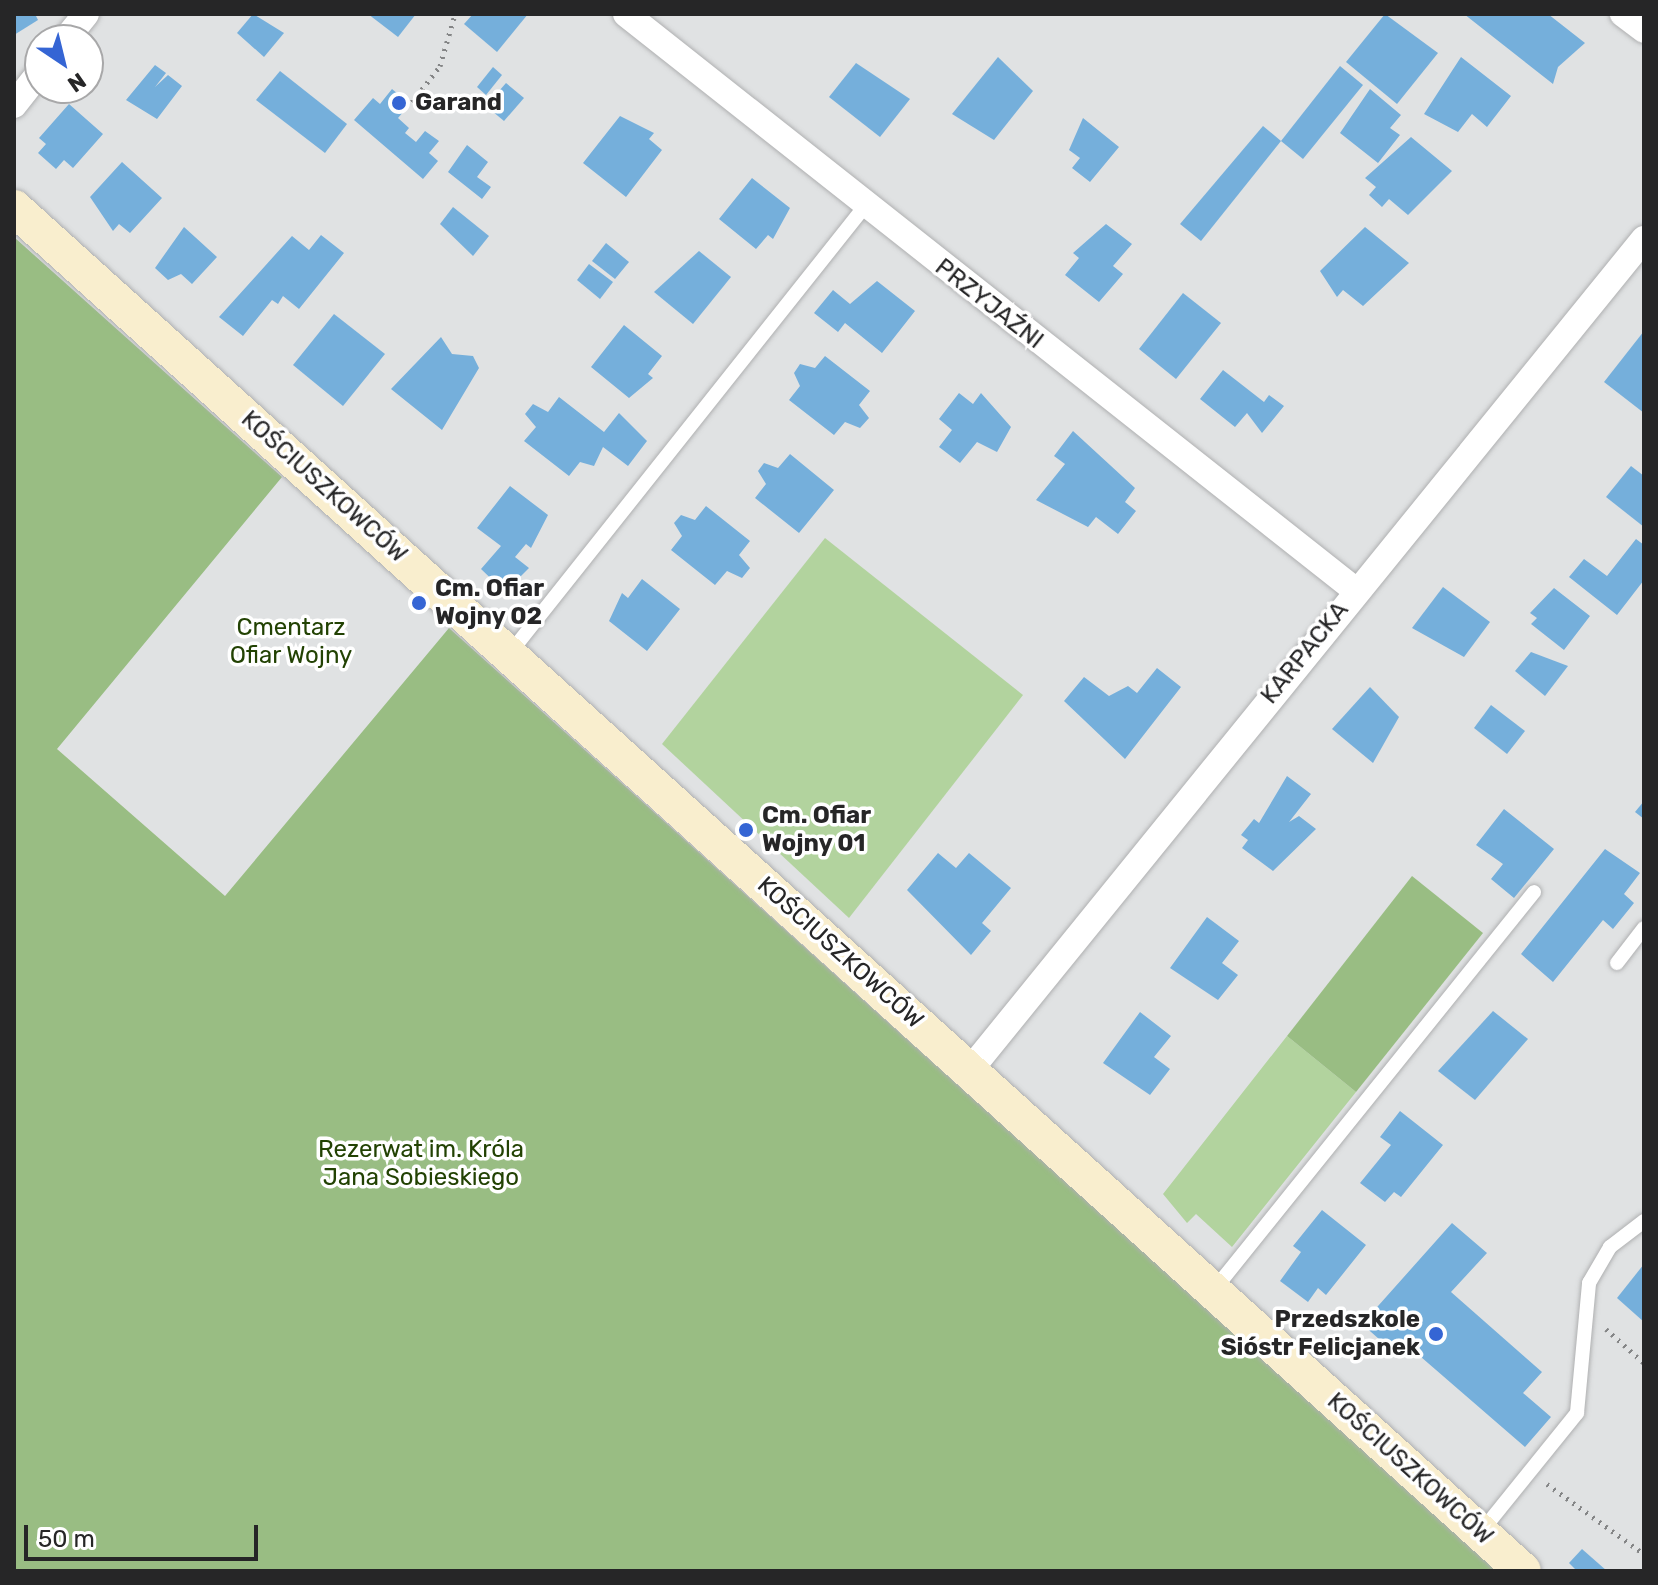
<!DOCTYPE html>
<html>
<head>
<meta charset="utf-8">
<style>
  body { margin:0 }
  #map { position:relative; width:1658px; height:1585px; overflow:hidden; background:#e0e2e3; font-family:Rubik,sans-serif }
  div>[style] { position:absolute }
  .green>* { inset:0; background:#b2d39e }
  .forest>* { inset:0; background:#99bd83 }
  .building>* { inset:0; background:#75afdb }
  .path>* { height:5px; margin-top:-2.5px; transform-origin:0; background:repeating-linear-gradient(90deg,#848586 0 2px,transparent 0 8px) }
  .roads { filter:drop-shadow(0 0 2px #afb0b1) drop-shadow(0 0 2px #afb0b1) }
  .lane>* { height:14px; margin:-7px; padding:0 7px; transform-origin:7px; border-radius:7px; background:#fff }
  .street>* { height:26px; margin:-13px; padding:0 13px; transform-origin:13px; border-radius:13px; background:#fff }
  .secondary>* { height:36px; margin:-18px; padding:0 18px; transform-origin:18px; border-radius:18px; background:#f9eece }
  .dots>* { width:22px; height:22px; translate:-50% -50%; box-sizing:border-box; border:4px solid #fff; border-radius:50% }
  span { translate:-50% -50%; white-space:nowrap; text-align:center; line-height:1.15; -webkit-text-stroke:7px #fff; paint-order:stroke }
  .poi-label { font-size:24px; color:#262627; font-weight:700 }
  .left { translate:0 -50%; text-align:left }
  .right { translate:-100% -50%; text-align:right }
  .street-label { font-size:24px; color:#262627 }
  .park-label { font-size:24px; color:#224203 }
  .frame { position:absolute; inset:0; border:16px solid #262627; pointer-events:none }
  .north { position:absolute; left:24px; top:24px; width:80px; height:80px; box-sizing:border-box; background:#fff; border:2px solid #a8a8a9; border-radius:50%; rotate:145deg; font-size:22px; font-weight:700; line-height:32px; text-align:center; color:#262627 }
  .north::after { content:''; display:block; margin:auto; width:28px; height:36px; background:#3565d4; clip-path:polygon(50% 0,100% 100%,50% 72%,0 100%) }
  .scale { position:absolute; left:24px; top:1525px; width:234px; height:36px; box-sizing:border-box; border:4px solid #262627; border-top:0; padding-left:10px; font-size:24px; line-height:28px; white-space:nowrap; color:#262627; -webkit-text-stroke:6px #fff; paint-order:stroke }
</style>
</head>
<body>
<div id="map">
  <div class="green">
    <div style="clip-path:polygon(825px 538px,1023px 695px,849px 918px,662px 744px)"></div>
    <div style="clip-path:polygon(1287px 1036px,1356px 1092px,1232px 1247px,1196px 1214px,1187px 1223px,1163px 1194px)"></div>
  </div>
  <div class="forest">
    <div style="clip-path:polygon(14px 237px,282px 477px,57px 749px,225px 896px,449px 628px,1499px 1571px,14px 1571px)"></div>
    <div style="clip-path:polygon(1412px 876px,1483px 933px,1356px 1092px,1287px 1036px)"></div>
  </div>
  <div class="building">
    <div style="clip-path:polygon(14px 14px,35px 14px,38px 20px,14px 35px)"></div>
    <div style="clip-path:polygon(253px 14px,284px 33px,264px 57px,237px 33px)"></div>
    <div style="clip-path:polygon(368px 14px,416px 14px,398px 37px)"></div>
    <div style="clip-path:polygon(473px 14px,528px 14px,497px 52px,464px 24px)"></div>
    <div style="clip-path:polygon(1385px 14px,1438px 53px,1397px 104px,1346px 62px)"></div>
    <div style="clip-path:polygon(1464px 14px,1548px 14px,1585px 43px,1558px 67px,1553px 84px)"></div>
    <div style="clip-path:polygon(998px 57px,1033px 91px,994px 140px,952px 114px)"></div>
    <div style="clip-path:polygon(1461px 57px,1511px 96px,1487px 127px,1472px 114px,1458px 132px,1424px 114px)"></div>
    <div style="clip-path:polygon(856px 63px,910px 99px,880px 137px,829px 97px)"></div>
    <div style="clip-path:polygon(155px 65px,166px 73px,155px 87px,168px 75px,182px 86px,157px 119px,126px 100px)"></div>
    <div style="clip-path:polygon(1340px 66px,1363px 85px,1303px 159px,1281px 141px)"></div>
    <div style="clip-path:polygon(493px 67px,502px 75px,486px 95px,477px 87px)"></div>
    <div style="clip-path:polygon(280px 71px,347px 124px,325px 153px,256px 100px)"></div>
    <div style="clip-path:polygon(506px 83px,524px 98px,504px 121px,486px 106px)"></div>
    <div style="clip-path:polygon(392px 89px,410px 104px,398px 118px,409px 128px,405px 133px,416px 142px,425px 131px,439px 141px,429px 153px,438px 161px,423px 179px,354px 120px,373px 98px,380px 104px)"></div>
    <div style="clip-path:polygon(1370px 89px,1401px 115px,1390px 128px,1400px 135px,1378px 163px,1340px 133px)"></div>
    <div style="clip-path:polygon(69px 104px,103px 134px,73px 168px,64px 160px,56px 169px,38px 153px,46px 144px,39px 138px)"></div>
    <div style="clip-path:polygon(620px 116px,654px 133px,649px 139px,662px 150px,626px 197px,583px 163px)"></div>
    <div style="clip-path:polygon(1083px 118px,1119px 147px,1090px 182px,1072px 168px,1080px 158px,1069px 150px)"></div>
    <div style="clip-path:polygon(1263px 126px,1281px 141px,1201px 241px,1180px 224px)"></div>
    <div style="clip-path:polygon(1411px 137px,1452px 171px,1408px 215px,1389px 199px,1382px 207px,1369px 195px,1376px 187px,1365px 178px)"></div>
    <div style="clip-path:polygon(467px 145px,488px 162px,477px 177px,491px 187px,482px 199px,448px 172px)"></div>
    <div style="clip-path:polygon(122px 162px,162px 198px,130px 233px,119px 224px,113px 231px,90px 197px)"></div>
    <div style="clip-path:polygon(752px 178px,790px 208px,773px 239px,768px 235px,756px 249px,719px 219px)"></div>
    <div style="clip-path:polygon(453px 207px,489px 236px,473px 256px,440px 224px)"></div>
    <div style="clip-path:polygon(1106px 224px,1132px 244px,1113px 266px,1123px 274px,1099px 302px,1065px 275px,1079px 258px,1073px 253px)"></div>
    <div style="clip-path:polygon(184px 227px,217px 257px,192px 284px,181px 274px,168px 280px,155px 268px)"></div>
    <div style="clip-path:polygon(1365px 227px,1409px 263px,1363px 306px,1343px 290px,1337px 297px,1320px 271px)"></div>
    <div style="clip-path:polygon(321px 235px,344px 253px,299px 309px,283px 296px,278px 304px,272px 300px,243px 336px,219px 317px,292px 236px,309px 250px)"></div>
    <div style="clip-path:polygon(606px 243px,629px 262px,615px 279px,592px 261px)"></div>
    <div style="clip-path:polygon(699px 251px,731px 277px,693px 324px,654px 292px)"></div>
    <div style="clip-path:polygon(589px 264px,613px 282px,600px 299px,577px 280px)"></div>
    <div style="clip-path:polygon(877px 281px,915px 311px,882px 353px,845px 323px,838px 332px,814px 313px,833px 290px,850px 304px)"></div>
    <div style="clip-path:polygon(1183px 293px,1221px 323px,1176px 379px,1139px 349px)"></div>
    <div style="clip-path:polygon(334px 314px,385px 354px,343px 406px,293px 365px)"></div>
    <div style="clip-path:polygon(624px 325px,662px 356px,648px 374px,653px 378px,629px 398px,591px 367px)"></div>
    <div style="clip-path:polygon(1644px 331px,1644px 413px,1604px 382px)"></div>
    <div style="clip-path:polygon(441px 337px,452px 354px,473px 356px,479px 368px,442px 430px,391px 389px)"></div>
    <div style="clip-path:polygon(825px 356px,870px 391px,859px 405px,869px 418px,860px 428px,845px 422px,834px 435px,789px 400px,800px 386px,794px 373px,800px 364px,815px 368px)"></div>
    <div style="clip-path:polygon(1223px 370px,1264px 402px,1269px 395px,1284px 406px,1262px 433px,1247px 413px,1235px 427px,1200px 399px)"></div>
    <div style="clip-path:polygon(959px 393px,973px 404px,981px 393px,1011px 427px,997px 452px,977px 442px,960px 463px,939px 447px,952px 430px,939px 419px)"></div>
    <div style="clip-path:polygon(559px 397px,604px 432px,619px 413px,647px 441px,628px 466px,603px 447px,594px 466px,580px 462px,569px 476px,524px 441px,536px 427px,525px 414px,533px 404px,548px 412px)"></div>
    <div style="clip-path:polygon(1073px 431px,1135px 488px,1125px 502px,1136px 511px,1118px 534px,1096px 517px,1088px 527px,1036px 500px,1065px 464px,1054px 456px)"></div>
    <div style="clip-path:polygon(790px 454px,834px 490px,799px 533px,755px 498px,766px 484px,758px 471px,764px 463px,778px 468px)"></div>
    <div style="clip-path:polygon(1631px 466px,1644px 476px,1644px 527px,1606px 497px)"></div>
    <div style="clip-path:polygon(510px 486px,548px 515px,531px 548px,526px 544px,515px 557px,529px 568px,505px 592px,481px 569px,501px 546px,477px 528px)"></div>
    <div style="clip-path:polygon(706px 506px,750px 541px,739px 555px,750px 568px,742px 578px,727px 571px,715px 585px,671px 550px,682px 536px,674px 523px,681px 515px,695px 520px)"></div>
    <div style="clip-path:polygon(1636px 539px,1644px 545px,1644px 580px,1617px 615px,1569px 577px,1584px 559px,1607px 576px)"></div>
    <div style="clip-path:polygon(642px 579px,680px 609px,647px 651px,609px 621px,622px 593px,628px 598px)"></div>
    <div style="clip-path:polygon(1443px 587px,1490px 622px,1464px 657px,1412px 628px)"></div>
    <div style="clip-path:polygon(1554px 588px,1590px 616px,1564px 650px,1531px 624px,1537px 618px,1530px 613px)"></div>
    <div style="clip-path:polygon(1531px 652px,1568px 666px,1545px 696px,1515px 671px)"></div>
    <div style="clip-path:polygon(1157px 668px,1181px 687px,1125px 759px,1064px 701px,1084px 677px,1109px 696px,1128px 686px,1137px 693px)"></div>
    <div style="clip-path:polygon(1370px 687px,1399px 717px,1373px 763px,1332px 729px)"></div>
    <div style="clip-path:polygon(1491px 705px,1525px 731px,1507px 754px,1474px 728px)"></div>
    <div style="clip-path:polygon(1287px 776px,1311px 794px,1289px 822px,1299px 816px,1316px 829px,1273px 871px,1242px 848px,1248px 840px,1241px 835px,1254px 819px,1259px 823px)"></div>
    <div style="clip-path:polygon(1644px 801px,1644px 819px,1635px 812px)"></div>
    <div style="clip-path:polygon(1504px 809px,1554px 849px,1514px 898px,1491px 879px,1503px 864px,1476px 845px)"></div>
    <div style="clip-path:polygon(1605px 849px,1640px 873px,1624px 894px,1634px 903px,1613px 929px,1603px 920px,1553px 982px,1521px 954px)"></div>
    <div style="clip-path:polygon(938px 853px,956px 868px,969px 853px,1011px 888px,982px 923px,991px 931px,971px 955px,907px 890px)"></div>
    <div style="clip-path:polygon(1207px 917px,1239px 941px,1222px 963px,1238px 975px,1218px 1000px,1170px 968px)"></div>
    <div style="clip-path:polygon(1493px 1011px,1528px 1039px,1475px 1100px,1438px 1071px)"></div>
    <div style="clip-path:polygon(1140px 1012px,1171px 1036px,1154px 1057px,1170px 1069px,1150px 1095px,1103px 1063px)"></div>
    <div style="clip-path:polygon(1400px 1111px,1443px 1145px,1401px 1197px,1394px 1192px,1385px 1202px,1360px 1183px,1391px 1145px,1380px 1137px)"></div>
    <div style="clip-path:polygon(1322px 1210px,1366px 1245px,1326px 1295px,1318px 1288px,1308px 1302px,1280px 1281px,1301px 1252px,1293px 1246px)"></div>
    <div style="clip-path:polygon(1452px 1223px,1487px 1253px,1451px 1292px,1542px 1372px,1523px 1393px,1551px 1417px,1525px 1447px,1406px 1344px,1397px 1355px,1362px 1324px)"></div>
    <div style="clip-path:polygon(1644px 1264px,1644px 1322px,1617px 1298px)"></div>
    <div style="clip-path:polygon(1582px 1549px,1607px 1571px,1577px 1571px,1569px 1563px)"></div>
  </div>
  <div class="path">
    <div style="left:412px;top:102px;width:46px;rotate:-52.1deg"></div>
    <div style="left:440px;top:66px;width:54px;rotate:-73.9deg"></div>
    <div style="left:1606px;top:1329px;width:51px;rotate:41.8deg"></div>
    <div style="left:1547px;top:1484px;width:120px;rotate:35.8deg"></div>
  </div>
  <div class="roads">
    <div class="lane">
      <div style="left:510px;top:653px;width:571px;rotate:-51.54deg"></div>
      <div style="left:1617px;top:963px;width:44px;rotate:-52.4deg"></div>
      <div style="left:1213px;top:1291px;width:512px;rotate:-51.18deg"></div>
      <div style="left:1481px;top:1532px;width:153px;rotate:-51.1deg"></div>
      <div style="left:1577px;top:1413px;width:131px;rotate:-84.7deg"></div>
      <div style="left:1589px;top:1283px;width:42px;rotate:-59.7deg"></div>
      <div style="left:1610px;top:1247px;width:43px;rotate:-37.4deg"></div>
    </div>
    <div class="street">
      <div style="left:626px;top:14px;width:929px;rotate:38.31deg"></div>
      <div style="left:1623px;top:14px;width:26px;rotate:37deg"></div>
      <div style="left:65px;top:40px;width:33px;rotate:-51deg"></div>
      <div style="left:14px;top:105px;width:42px;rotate:-51.8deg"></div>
      <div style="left:970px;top:1070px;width:1070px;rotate:-50.96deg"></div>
    </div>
    <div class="secondary">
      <div style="left:14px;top:208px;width:2033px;rotate:42.09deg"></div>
    </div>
  </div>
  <div class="dots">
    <div style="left:399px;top:103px;background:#3565d4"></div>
    <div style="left:419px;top:603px;background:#3565d4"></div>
    <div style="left:746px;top:830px;background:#3565d4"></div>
    <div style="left:1436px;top:1334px;background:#3565d4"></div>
  </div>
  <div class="poi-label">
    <span class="left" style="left:415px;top:103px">Garand</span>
    <span class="left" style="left:435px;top:603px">Cm. Ofiar<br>Wojny 02</span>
    <span class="left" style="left:762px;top:830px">Cm. Ofiar<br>Wojny 01</span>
    <span class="right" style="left:1420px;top:1334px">Przedszkole<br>Sióstr Felicjanek</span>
  </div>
  <div class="street-label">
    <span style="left:989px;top:304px;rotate:38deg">PRZYJAŹNI</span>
    <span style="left:324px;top:487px;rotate:42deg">KOŚCIUSZKOWCÓW</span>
    <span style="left:1305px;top:653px;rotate:-51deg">KARPACKA</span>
    <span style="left:840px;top:953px;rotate:42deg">KOŚCIUSZKOWCÓW</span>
    <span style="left:1410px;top:1469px;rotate:42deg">KOŚCIUSZKOWCÓW</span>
  </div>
  <div class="park-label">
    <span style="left:291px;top:642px">Cmentarz<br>Ofiar Wojny</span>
    <span style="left:421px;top:1164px">Rezerwat im. Króla<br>Jana Sobieskiego</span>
  </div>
  <div class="frame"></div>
  <div class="north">N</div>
  <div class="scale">50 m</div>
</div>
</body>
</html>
